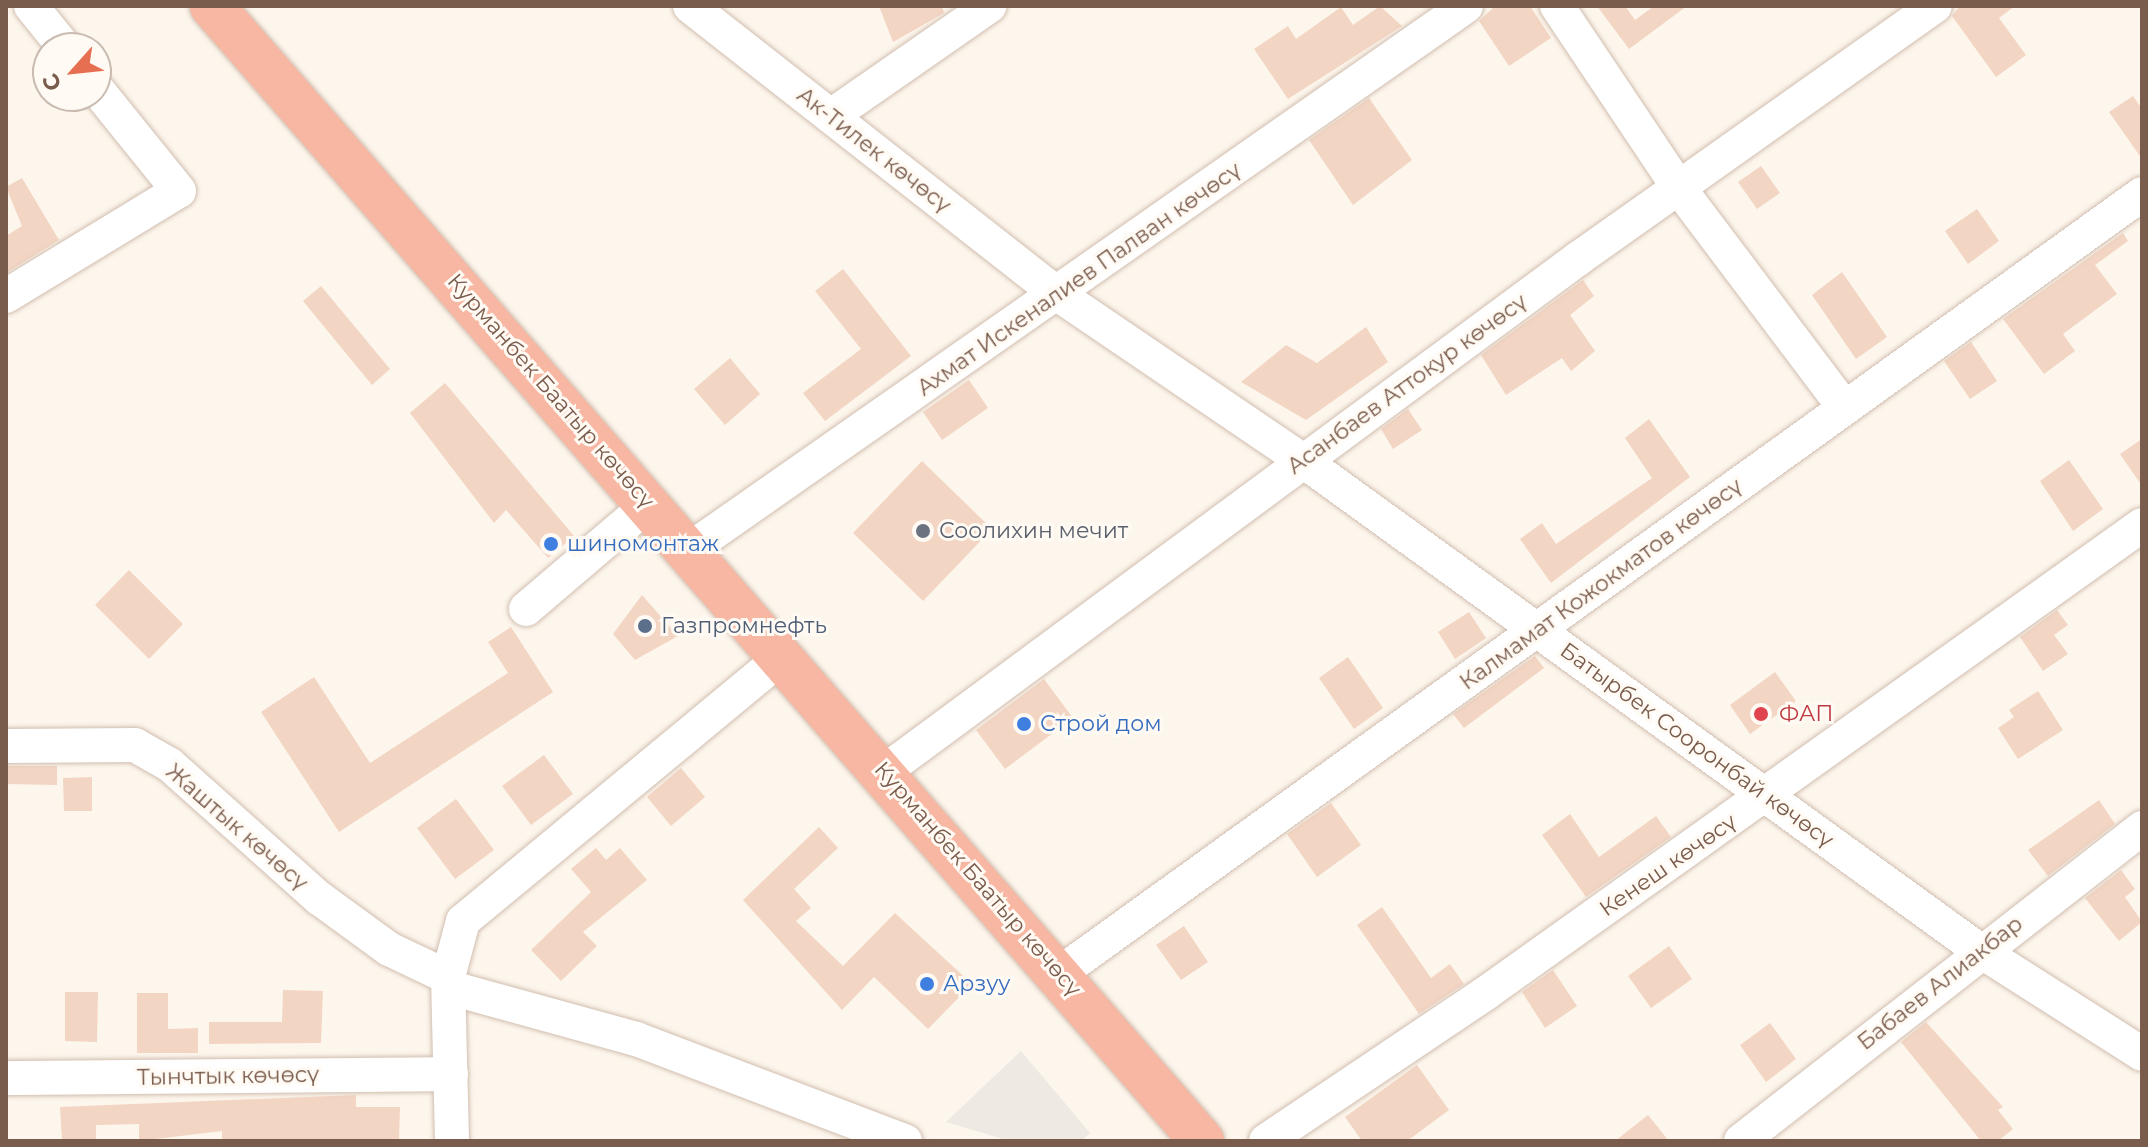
<!DOCTYPE html>
<html>
<head>
<meta charset="utf-8">
<style>
  body { margin:0 }
  #map { position:relative; width:2148px; height:1147px; overflow:hidden; background:#fdf6ec; font-family:Montserrat,sans-serif }
  div>[style] { position:absolute }
  .industrial>* { inset:0; background:#efe9e4 }
  .building>* { inset:0; background:#f3d5c3 }
  .roads { filter:drop-shadow(0 0 2px #d1beb0) drop-shadow(0 0 2px #d1beb0) }
  .minor>* { height:34px; margin:-17px; padding:0 17px; transform-origin:17px; border-radius:17px; background:#fff }
  .highway>* { height:44px; margin:-22px; padding:0 22px; transform-origin:22px; border-radius:22px; background:#f7b7a3 }
  .dots>* { width:22px; height:22px; translate:-50% -50%; box-sizing:border-box; border:4px solid #fffaf3; border-radius:50% }
  span { translate:-50% -50%; white-space:nowrap; text-align:center; line-height:1.15; -webkit-text-stroke:6px #fffaf3; paint-order:stroke }
  .street-label { font-size:22px; color:#7a5c4d }
  .worship-label { font-size:22px; color:#5b616d }
  .left { translate:0 -50%; text-align:left }
  .shop-label { font-size:22px; color:#366cbe }
  .service-label { font-size:22px; color:#4e5e75 }
  .health-label { font-size:22px; color:#be3a42 }
  .frame { position:absolute; inset:0; border:8px solid #7a5c4d; pointer-events:none }
  .north { position:absolute; left:32px; top:32px; width:80px; height:80px; box-sizing:border-box; background:#fffaf3; border:2px solid #cabbb1; border-radius:50%; rotate:243deg; font-size:22px; font-weight:700; line-height:32px; text-align:center; color:#7a5c4d }
  .north::after { content:''; display:block; margin:auto; width:28px; height:36px; background:#e76f51; clip-path:polygon(50% 0,100% 100%,50% 72%,0 100%) }
</style>
</head>
<body>
<div id="map">
  <div class="industrial">
    <div style="clip-path:polygon(1021px 1051px,1090px 1133px,1081px 1141px,1010px 1141px,946px 1122px)"></div>
  </div>
  <div class="building">
    <div style="clip-path:polygon(879px 6px,942px 6px,944px 13px,893px 42px)"></div>
    <div style="clip-path:polygon(1380px 6px,1402px 26px,1288px 99px,1254px 49px,1288px 26px,1296px 39px,1341px 7px,1353px 25px)"></div>
    <div style="clip-path:polygon(1495px 6px,1530px 6px,1551px 38px,1509px 66px,1479px 21px)"></div>
    <div style="clip-path:polygon(1597px 6px,1625px 6px,1635px 20px,1654px 6px,1687px 6px,1629px 49px)"></div>
    <div style="clip-path:polygon(1960px 6px,2015px 6px,1999px 18px,2026px 55px,1996px 77px,1952px 16px)"></div>
    <div style="clip-path:polygon(2133px 96px,2142px 109px,2142px 159px,2109px 112px)"></div>
    <div style="clip-path:polygon(1369px 98px,1412px 160px,1353px 205px,1309px 140px)"></div>
    <div style="clip-path:polygon(1761px 166px,1780px 193px,1757px 209px,1738px 182px)"></div>
    <div style="clip-path:polygon(22px 178px,59px 240px,6px 273px,6px 236px,22px 226px,6px 187px)"></div>
    <div style="clip-path:polygon(1977px 209px,1999px 241px,1968px 264px,1945px 231px)"></div>
    <div style="clip-path:polygon(2123px 233px,2128px 241px,2095px 265px,2117px 294px,2063px 334px,2075px 351px,2044px 374px,2003px 319px)"></div>
    <div style="clip-path:polygon(843px 269px,911px 356px,825px 421px,803px 393px,861px 349px,815px 291px)"></div>
    <div style="clip-path:polygon(1842px 272px,1887px 337px,1856px 359px,1812px 295px)"></div>
    <div style="clip-path:polygon(1583px 280px,1594px 296px,1570px 315px,1595px 351px,1571px 371px,1562px 358px,1506px 395px,1481px 355px)"></div>
    <div style="clip-path:polygon(321px 286px,390px 369px,372px 385px,303px 301px)"></div>
    <div style="clip-path:polygon(1366px 327px,1388px 362px,1306px 420px,1241px 382px,1286px 345px,1317px 363px)"></div>
    <div style="clip-path:polygon(1971px 342px,1997px 381px,1970px 399px,1944px 361px)"></div>
    <div style="clip-path:polygon(730px 358px,760px 394px,725px 425px,694px 389px)"></div>
    <div style="clip-path:polygon(969px 380px,988px 408px,942px 440px,923px 412px)"></div>
    <div style="clip-path:polygon(445px 383px,574px 536px,548px 558px,506px 510px,494px 523px,410px 413px)"></div>
    <div style="clip-path:polygon(1408px 409px,1422px 430px,1393px 449px,1381px 429px)"></div>
    <div style="clip-path:polygon(1649px 419px,1690px 477px,1551px 583px,1520px 539px,1542px 523px,1556px 544px,1652px 478px,1625px 438px)"></div>
    <div style="clip-path:polygon(2142px 439px,2142px 486px,2120px 454px)"></div>
    <div style="clip-path:polygon(2069px 460px,2103px 509px,2073px 531px,2040px 481px)"></div>
    <div style="clip-path:polygon(922px 461px,992px 529px,923px 601px,853px 533px)"></div>
    <div style="clip-path:polygon(129px 570px,183px 624px,149px 659px,95px 605px)"></div>
    <div style="clip-path:polygon(642px 595px,678px 636px,635px 660px,613px 634px)"></div>
    <div style="clip-path:polygon(2057px 610px,2068px 625px,2054px 635px,2068px 654px,2043px 671px,2020px 637px)"></div>
    <div style="clip-path:polygon(1469px 612px,1486px 638px,1455px 659px,1438px 632px)"></div>
    <div style="clip-path:polygon(511px 627px,553px 692px,339px 832px,261px 712px,314px 677px,370px 763px,508px 673px,488px 642px)"></div>
    <div style="clip-path:polygon(1535px 656px,1544px 668px,1464px 728px,1453px 714px)"></div>
    <div style="clip-path:polygon(1348px 657px,1383px 708px,1354px 729px,1319px 678px)"></div>
    <div style="clip-path:polygon(1775px 672px,1796px 701px,1750px 734px,1730px 705px)"></div>
    <div style="clip-path:polygon(1044px 679px,1073px 718px,1005px 769px,976px 730px)"></div>
    <div style="clip-path:polygon(2038px 691px,2063px 730px,2018px 759px,1998px 728px,2014px 717px,2009px 710px)"></div>
    <div style="clip-path:polygon(544px 755px,573px 794px,531px 825px,502px 786px)"></div>
    <div style="clip-path:polygon(6px 766px,57px 766px,57px 785px,6px 784px)"></div>
    <div style="clip-path:polygon(681px 768px,705px 797px,671px 826px,647px 797px)"></div>
    <div style="clip-path:polygon(92px 777px,92px 811px,64px 811px,63px 778px)"></div>
    <div style="clip-path:polygon(456px 799px,494px 850px,455px 879px,417px 828px)"></div>
    <div style="clip-path:polygon(2099px 800px,2115px 824px,2048px 876px,2028px 850px)"></div>
    <div style="clip-path:polygon(1331px 803px,1361px 845px,1317px 877px,1287px 834px)"></div>
    <div style="clip-path:polygon(1570px 814px,1599px 857px,1656px 816px,1671px 837px,1586px 897px,1542px 835px)"></div>
    <div style="clip-path:polygon(819px 827px,838px 848px,794px 889px,811px 908px,796px 921px,843px 966px,895px 913px,972px 984px,928px 1029px,874px 977px,842px 1010px,743px 900px)"></div>
    <div style="clip-path:polygon(596px 848px,606px 860px,620px 848px,647px 880px,583px 932px,597px 946px,561px 981px,531px 950px,591px 892px,571px 869px)"></div>
    <div style="clip-path:polygon(2121px 870px,2135px 889px,2125px 897px,2142px 922px,2119px 941px,2085px 898px)"></div>
    <div style="clip-path:polygon(1382px 907px,1431px 978px,1450px 964px,1464px 984px,1419px 1014px,1357px 925px)"></div>
    <div style="clip-path:polygon(1184px 926px,1208px 962px,1181px 980px,1156px 945px)"></div>
    <div style="clip-path:polygon(1669px 946px,1692px 979px,1651px 1008px,1628px 976px)"></div>
    <div style="clip-path:polygon(1553px 970px,1577px 1006px,1545px 1028px,1522px 992px)"></div>
    <div style="clip-path:polygon(283px 990px,323px 991px,321px 1043px,209px 1044px,209px 1022px,282px 1022px)"></div>
    <div style="clip-path:polygon(65px 992px,98px 992px,97px 1042px,65px 1041px)"></div>
    <div style="clip-path:polygon(137px 993px,168px 993px,168px 1029px,198px 1028px,198px 1053px,137px 1053px)"></div>
    <div style="clip-path:polygon(1926px 1022px,2003px 1107px,1998px 1110px,2013px 1129px,1998px 1141px,1981px 1141px,1901px 1042px)"></div>
    <div style="clip-path:polygon(1770px 1023px,1796px 1059px,1766px 1082px,1740px 1045px)"></div>
    <div style="clip-path:polygon(1417px 1065px,1449px 1110px,1407px 1141px,1362px 1141px,1345px 1117px)"></div>
    <div style="clip-path:polygon(356px 1095px,356px 1107px,400px 1107px,399px 1141px,222px 1141px,222px 1131px,139px 1141px,139px 1124px,96px 1125px,96px 1141px,62px 1141px,60px 1107px)"></div>
    <div style="clip-path:polygon(1648px 1115px,1669px 1141px,1615px 1141px)"></div>
  </div>
  <div class="roads">
    <div class="minor">
      <div style="left:31px;top:6px;width:54px;rotate:51deg"></div>
      <div style="left:690px;top:6px;width:469px;rotate:38.1deg"></div>
      <div style="left:1059px;top:295px;width:294px;rotate:34.2deg"></div>
      <div style="left:1302px;top:460px;width:836px;rotate:35.9deg"></div>
      <div style="left:1979px;top:950px;width:193px;rotate:32.5deg"></div>
      <div style="left:1557px;top:6px;width:219px;rotate:56.2deg"></div>
      <div style="left:1679px;top:188px;width:274px;rotate:53deg"></div>
      <div style="left:831px;top:116px;width:193px;rotate:-34.8deg"></div>
      <div style="left:6px;top:296px;width:202px;rotate:-31.3deg"></div>
      <div style="left:179px;top:191px;width:132px;rotate:-128.9deg"></div>
      <div style="left:690px;top:549px;width:947px;rotate:-34.98deg"></div>
      <div style="left:526px;top:609px;width:163px;rotate:-40.5deg"></div>
      <div style="left:6px;top:746px;width:129px;rotate:-0.4deg"></div>
      <div style="left:135px;top:745px;width:40px;rotate:29.7deg"></div>
      <div style="left:170px;top:765px;width:200px;rotate:41.8deg"></div>
      <div style="left:319px;top:898px;width:87px;rotate:36.1deg"></div>
      <div style="left:389px;top:949px;width:65px;rotate:25.4deg"></div>
      <div style="left:885px;top:771px;width:863px;rotate:-36.47deg"></div>
      <div style="left:1579px;top:258px;width:436px;rotate:-35.3deg"></div>
      <div style="left:1060px;top:973px;width:1333px;rotate:-35.75deg"></div>
      <div style="left:451px;top:988px;width:192px;rotate:15.4deg"></div>
      <div style="left:636px;top:1039px;width:288px;rotate:20.8deg"></div>
      <div style="left:6px;top:1078px;width:445px;rotate:-0.5deg"></div>
      <div style="left:452px;top:1141px;width:164px;rotate:-91.4deg"></div>
      <div style="left:448px;top:977px;width:58px;rotate:-75deg"></div>
      <div style="left:463px;top:921px;width:417px;rotate:-39.6deg"></div>
      <div style="left:1266px;top:1141px;width:265px;rotate:-33.9deg"></div>
      <div style="left:1486px;top:993px;width:806px;rotate:-35.5deg"></div>
      <div style="left:1741px;top:1141px;width:509px;rotate:-37.97deg"></div>
    </div>
    <div class="highway">
      <div style="left:212px;top:6px;width:1506px;rotate:48.9deg"></div>
    </div>
  </div>
  <div class="dots">
    <div style="left:923px;top:531px;background:#6b7280"></div>
    <div style="left:551px;top:544px;background:#3f7fe0"></div>
    <div style="left:645px;top:626px;background:#5c6f8a"></div>
    <div style="left:1761px;top:714px;background:#e0444e"></div>
    <div style="left:1024px;top:724px;background:#3f7fe0"></div>
    <div style="left:927px;top:984px;background:#3f7fe0"></div>
  </div>
  <div class="street-label">
    <span style="left:874px;top:150px;rotate:38deg">Ак-Тилек көчөсү</span>
    <span style="left:1079px;top:279px;rotate:-35deg">Ахмат Искеналиев Палван көчөсү</span>
    <span style="left:1407px;top:384px;rotate:-36deg">Асанбаев Аттокур көчөсү</span>
    <span style="left:551px;top:391px;rotate:49deg">Курманбек Баатыр көчөсү</span>
    <span style="left:1601px;top:584px;rotate:-36deg">Калмамат Кожокматов көчөсү</span>
    <span style="left:1697px;top:745px;rotate:36deg">Батырбек Сооронбай көчөсү</span>
    <span style="left:237px;top:827px;rotate:41deg">Жаштык көчөсү</span>
    <span style="left:1668px;top:865px;rotate:-35deg">Кенеш көчөсү</span>
    <span style="left:978px;top:879px;rotate:49deg">Курманбек Баатыр көчөсү</span>
    <span style="left:1940px;top:983px;rotate:-38deg">Бабаев Алиакбар</span>
    <span style="left:228px;top:1076px;rotate:-1deg">Тынчтык көчөсү</span>
  </div>
  <div class="worship-label">
    <span class="left" style="left:939px;top:531px">Соолихин мечит</span>
  </div>
  <div class="shop-label">
    <span class="left" style="left:567px;top:544px">шиномонтаж</span>
    <span class="left" style="left:1040px;top:724px">Строй дом</span>
    <span class="left" style="left:943px;top:984px">Арзуу</span>
  </div>
  <div class="service-label">
    <span class="left" style="left:661px;top:626px">Газпромнефть</span>
  </div>
  <div class="health-label">
    <span class="left" style="left:1779px;top:714px">ФАП</span>
  </div>
  <div class="frame"></div>
  <div class="north">С</div>
</div>
</body>
</html>
